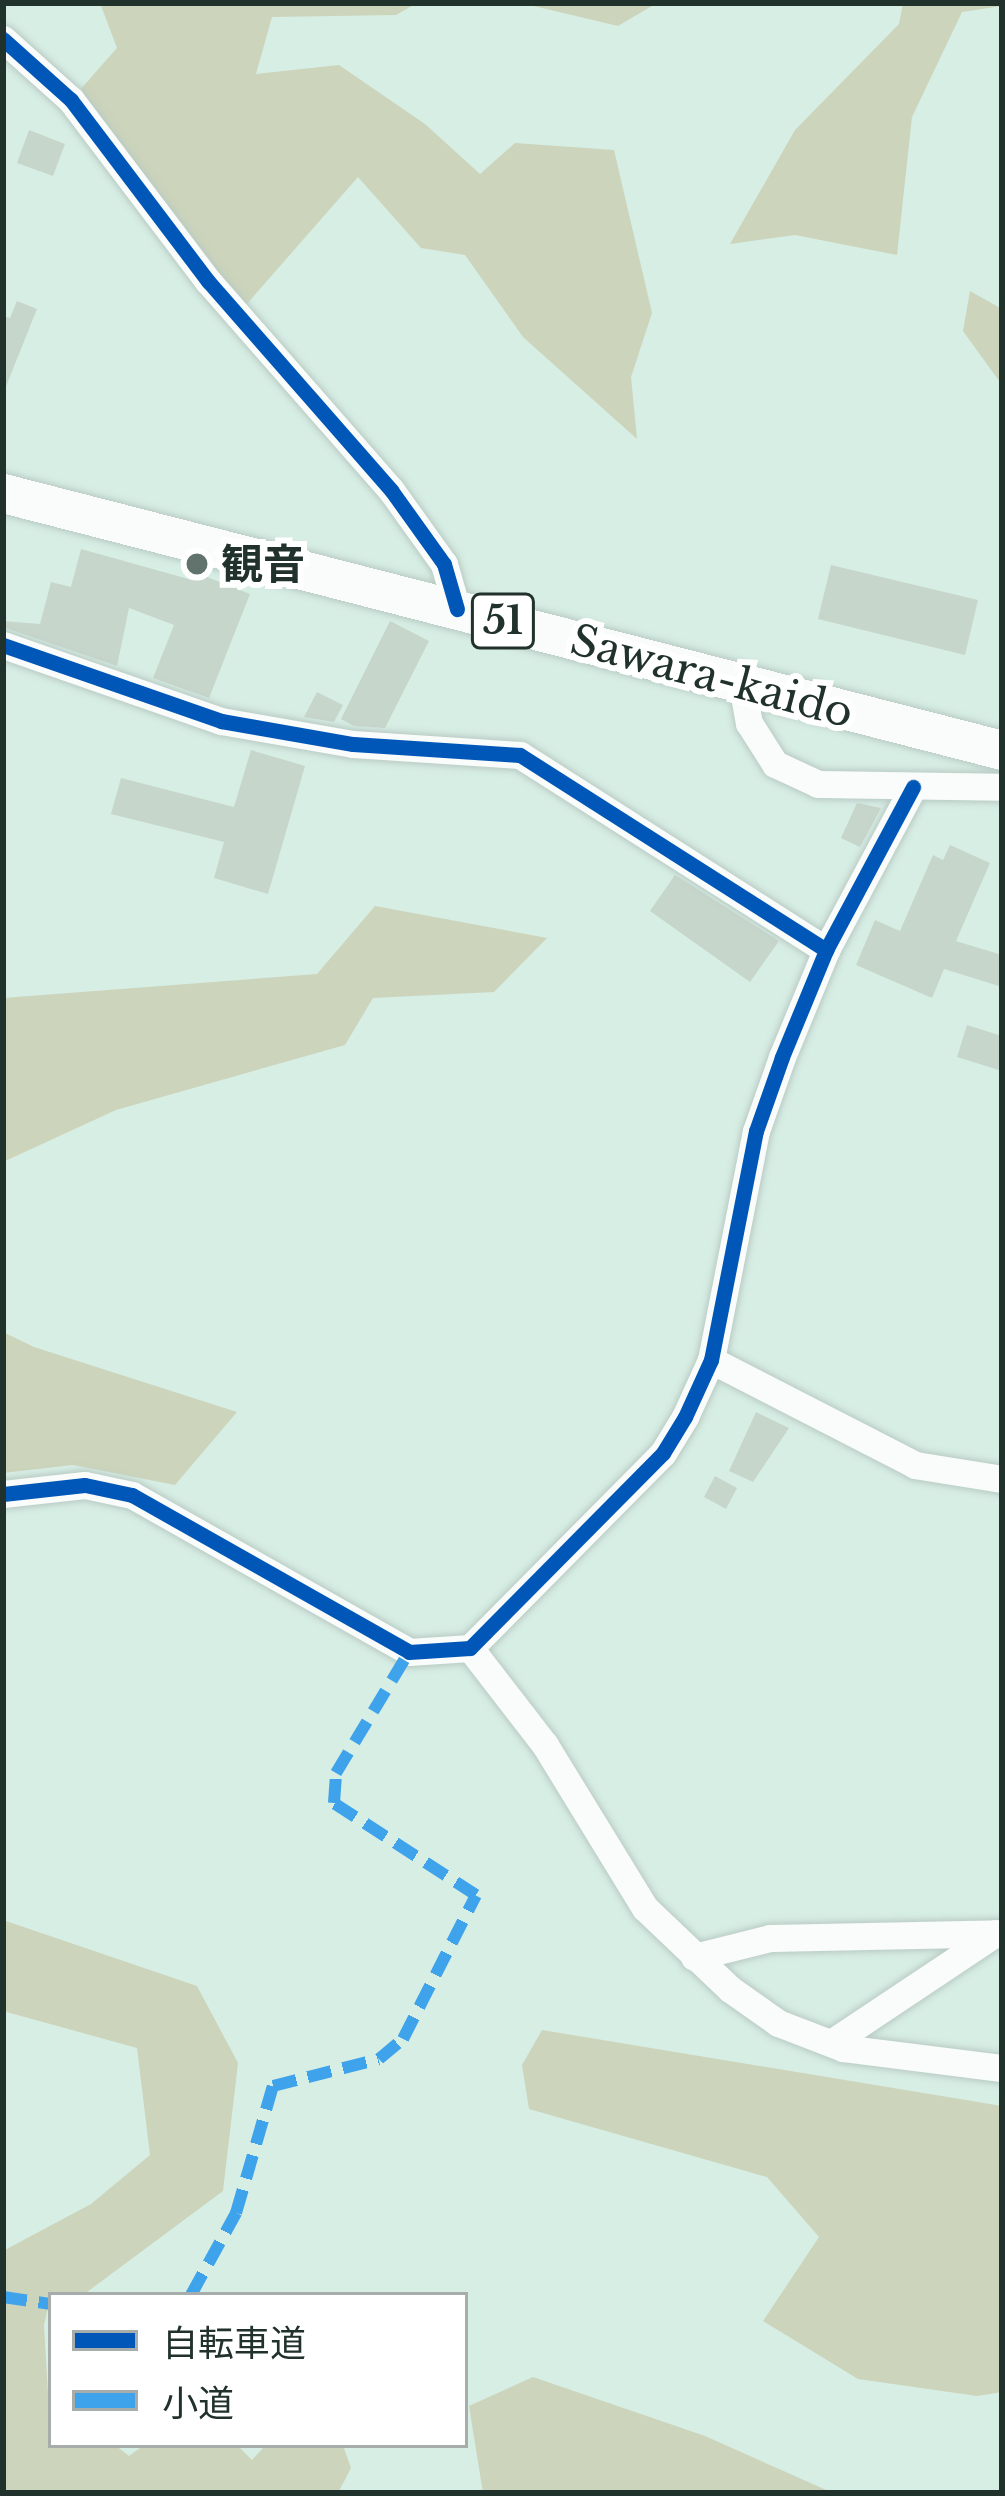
<!DOCTYPE html>
<html>
<head>
<meta charset="utf-8">
<style>
  body { margin:0 }
  #map { position:relative; width:1005px; height:2496px; overflow:hidden; background:#d7eee5; font-family:"Libre Baskerville","Noto Sans JP",serif }
  div>[style] { position:absolute }
  .green>* { inset:0; background:#ccd4bb }
  .building>* { inset:0; background:#c7d6cb }
  .roads { filter:drop-shadow(0 0 3px #b9cbc4) drop-shadow(0 0 3px #b9cbc4) }
  .minor>* { height:27px; margin:-13.5px; padding:0 13.5px; transform-origin:13.5px; border-radius:13.5px; background:#f9fcfb }
  .highway>* { height:39px; margin:-19.5px; padding:0 19.5px; transform-origin:19.5px; border-radius:19.5px; background:#f9fcfb }
  .quiet>* { height:12px; margin-top:-6px; transform-origin:0; background:repeating-linear-gradient(90deg,#3ea3eb 0 24px,transparent 0 36px) }
  .cycleway>* { height:15px; margin:-7.5px; padding:0 7.5px; transform-origin:7.5px; border-radius:7.5px; background:#0057b8 }
  .dots>* { width:33px; height:33px; translate:-50% -50%; box-sizing:border-box; border:6px solid #fff; border-radius:50% }
  span { translate:-50% -50%; white-space:nowrap; text-align:center; line-height:1.15; -webkit-text-stroke:12px #fff; paint-order:stroke }
  .shield-label span { padding:3px 9px; background:#fff; border:3px solid; border-radius:9px; -webkit-text-stroke-width:0 }
  .shield-label { font-size:39px; color:#21312b; font-weight:700 }
  .poi-label { font-size:42px; color:#21312b; font-weight:700 }
  .left { translate:0 -50%; text-align:left }
  .street-label { font-size:42px; color:#21312b }
  .frame { position:absolute; inset:0; border:6px solid #21312b; pointer-events:none }
  .legend { position:absolute; left:48px; top:2292px; width:420px; height:156px; box-sizing:border-box; background:#fff; border:3px solid #a6adaa; margin:0; padding:15px 21px; list-style:none; font-size:36px; color:#21312b }
  .legend li { display:flex; align-items:center; gap:24px; height:60px }
  .legend b { width:60px; border:3px solid #a6adaa }
</style>
</head>
<body>
<div id="map">
  <div class="green">
    <div style="clip-path:polygon(100px 3px,417px 3px,396px 15px,272px 17px,256px 74px,339px 65px,425px 124px,480px 174px,515px 143px,614px 150px,652px 313px,631px 377px,637px 439px,523px 337px,465px 255px,421px 248px,358px 177px,239px 313px,71px 100px,117px 48px)"></div>
    <div style="clip-path:polygon(521px 3px,657px 3px,618px 26px)"></div>
    <div style="clip-path:polygon(903px 3px,1002px 6px,962px 12px,912px 117px,897px 255px,795px 235px,730px 244px,795px 130px,899px 24px)"></div>
    <div style="clip-path:polygon(970px 291px,1002px 309px,1002px 385px,963px 331px)"></div>
    <div style="clip-path:polygon(375px 906px,547px 938px,494px 992px,373px 998px,345px 1045px,116px 1110px,3px 1162px,3px 998px,317px 974px)"></div>
    <div style="clip-path:polygon(3px 1332px,34px 1347px,237px 1412px,175px 1485px,73px 1465px,3px 1473px)"></div>
    <div style="clip-path:polygon(3px 1920px,197px 1986px,238px 2063px,223px 2191px,83px 2295px,51px 2295px,44px 2325px,51px 2445px,115px 2445px,129px 2456px,144px 2445px,237px 2445px,252px 2460px,266px 2445px,343px 2445px,351px 2468px,338px 2493px,3px 2493px,3px 2251px,91px 2204px,150px 2155px,137px 2048px,3px 2011px)"></div>
    <div style="clip-path:polygon(542px 2030px,1002px 2106px,1002px 2392px,977px 2396px,858px 2379px,763px 2321px,819px 2237px,767px 2177px,529px 2109px,522px 2065px)"></div>
    <div style="clip-path:polygon(533px 2377px,705px 2436px,833px 2493px,483px 2493px,469px 2406px)"></div>
  </div>
  <div class="building">
    <div style="clip-path:polygon(29px 130px,65px 144px,53px 176px,17px 163px)"></div>
    <div style="clip-path:polygon(17px 301px,37px 309px,3px 394px,3px 316px,10px 318px)"></div>
    <div style="clip-path:polygon(81px 549px,192px 580px,195px 572px,250px 594px,209px 698px,153px 678px,174px 625px,129px 608px,117px 666px,3px 627px,3px 621px,40px 624px,51px 582px,71px 587px)"></div>
    <div style="clip-path:polygon(831px 565px,978px 600px,965px 655px,818px 619px)"></div>
    <div style="clip-path:polygon(390px 621px,429px 641px,385px 728px,354px 726px,341px 719px)"></div>
    <div style="clip-path:polygon(317px 692px,343px 705px,334px 722px,304px 717px)"></div>
    <div style="clip-path:polygon(251px 750px,305px 766px,268px 894px,214px 878px,224px 842px,111px 814px,121px 778px,234px 807px)"></div>
    <div style="clip-path:polygon(857px 803px,881px 808px,860px 847px,841px 838px)"></div>
    <div style="clip-path:polygon(950px 845px,990px 863px,956px 941px,1002px 955px,1002px 987px,944px 969px,932px 998px,856px 965px,875px 920px,900px 931px,933px 855px,943px 860px)"></div>
    <div style="clip-path:polygon(675px 875px,779px 941px,750px 982px,650px 911px)"></div>
    <div style="clip-path:polygon(967px 1025px,1002px 1036px,1002px 1071px,957px 1057px)"></div>
    <div style="clip-path:polygon(756px 1412px,789px 1428px,753px 1482px,729px 1471px)"></div>
    <div style="clip-path:polygon(715px 1476px,737px 1488px,726px 1509px,704px 1497px)"></div>
  </div>
  <div class="roads">
    <div class="minor">
      <div style="left:3px;top:39px;width:91px;rotate:41.9deg"></div>
      <div style="left:71px;top:100px;width:227px;rotate:52.9deg"></div>
      <div style="left:208px;top:281px;width:278px;rotate:48.8deg"></div>
      <div style="left:391px;top:490px;width:91px;rotate:54.4deg"></div>
      <div style="left:444px;top:564px;width:47px;rotate:73.9deg"></div>
      <div style="left:3px;top:645px;width:231px;rotate:19.2deg"></div>
      <div style="left:221px;top:721px;width:134px;rotate:9.9deg"></div>
      <div style="left:353px;top:744px;width:167px;rotate:3.8deg"></div>
      <div style="left:520px;top:755px;width:363px;rotate:32.5deg"></div>
      <div style="left:742px;top:684px;width:40px;rotate:80deg"></div>
      <div style="left:749px;top:723px;width:49px;rotate:57.6deg"></div>
      <div style="left:775px;top:764px;width:47px;rotate:24.9deg"></div>
      <div style="left:818px;top:784px;width:184px;rotate:0.9deg"></div>
      <div style="left:711px;top:1360px;width:229px;rotate:27.2deg"></div>
      <div style="left:915px;top:1465px;width:88px;rotate:9.1deg"></div>
      <div style="left:3px;top:1494px;width:82px;rotate:-6.3deg"></div>
      <div style="left:85px;top:1485px;width:48px;rotate:12deg"></div>
      <div style="left:132px;top:1495px;width:318px;rotate:29.5deg"></div>
      <div style="left:409px;top:1652px;width:61px;rotate:-3.8deg"></div>
      <div style="left:470px;top:1648px;width:274px;rotate:-45.3deg"></div>
      <div style="left:663px;top:1453px;width:42px;rotate:-58.6deg"></div>
      <div style="left:685px;top:1417px;width:63px;rotate:-65.5deg"></div>
      <div style="left:711px;top:1360px;width:233px;rotate:-78.9deg"></div>
      <div style="left:756px;top:1131px;width:78px;rotate:-70.6deg"></div>
      <div style="left:782px;top:1057px;width:116px;rotate:-67.6deg"></div>
      <div style="left:826px;top:950px;width:185px;rotate:-61.9deg"></div>
      <div style="left:470px;top:1648px;width:123px;rotate:52.3deg"></div>
      <div style="left:545px;top:1745px;width:191px;rotate:58.5deg"></div>
      <div style="left:645px;top:1908px;width:117px;rotate:43.6deg"></div>
      <div style="left:730px;top:1989px;width:59px;rotate:35.3deg"></div>
      <div style="left:778px;top:2023px;width:70px;rotate:21deg"></div>
      <div style="left:843px;top:2048px;width:160px;rotate:7.2deg"></div>
      <div style="left:694px;top:1957px;width:78px;rotate:-14deg"></div>
      <div style="left:770px;top:1938px;width:232px;rotate:-1.2deg"></div>
      <div style="left:831px;top:2043px;width:198px;rotate:-33.7deg"></div>
    </div>
    <div class="highway">
      <div style="left:3px;top:493px;width:1032px;rotate:14.43deg"></div>
    </div>
  </div>
  <div class="quiet">
    <div style="left:191px;top:2295px;width:94px;rotate:-61.2deg"></div>
    <div style="left:236px;top:2213px;width:132px;rotate:-73.8deg"></div>
    <div style="left:273px;top:2086px;width:109px;rotate:-14.3deg"></div>
    <div style="left:379px;top:2059px;width:31px;rotate:-40deg"></div>
    <div style="left:403px;top:2039px;width:161px;rotate:-63.1deg"></div>
    <div style="left:476px;top:1895px;width:169px;rotate:-147.1deg"></div>
    <div style="left:334px;top:1803px;width:30px;rotate:-86deg"></div>
    <div style="left:336px;top:1773px;width:141px;rotate:-58.9deg"></div>
    <div style="left:3px;top:2297px;width:49px;rotate:8.3deg"></div>
  </div>
  <div class="cycleway">
    <div style="left:3px;top:39px;width:91px;rotate:41.9deg"></div>
    <div style="left:71px;top:100px;width:227px;rotate:52.9deg"></div>
    <div style="left:208px;top:281px;width:278px;rotate:48.8deg"></div>
    <div style="left:391px;top:490px;width:91px;rotate:54.4deg"></div>
    <div style="left:444px;top:564px;width:47px;rotate:73.9deg"></div>
    <div style="left:3px;top:645px;width:231px;rotate:19.2deg"></div>
    <div style="left:221px;top:721px;width:134px;rotate:9.9deg"></div>
    <div style="left:353px;top:744px;width:167px;rotate:3.8deg"></div>
    <div style="left:520px;top:755px;width:363px;rotate:32.5deg"></div>
    <div style="left:3px;top:1494px;width:82px;rotate:-6.3deg"></div>
    <div style="left:85px;top:1485px;width:48px;rotate:12deg"></div>
    <div style="left:132px;top:1495px;width:318px;rotate:29.5deg"></div>
    <div style="left:409px;top:1652px;width:61px;rotate:-3.8deg"></div>
    <div style="left:470px;top:1648px;width:274px;rotate:-45.3deg"></div>
    <div style="left:663px;top:1453px;width:42px;rotate:-58.6deg"></div>
    <div style="left:685px;top:1417px;width:63px;rotate:-65.5deg"></div>
    <div style="left:711px;top:1360px;width:233px;rotate:-78.9deg"></div>
    <div style="left:756px;top:1131px;width:78px;rotate:-70.6deg"></div>
    <div style="left:782px;top:1057px;width:116px;rotate:-67.6deg"></div>
    <div style="left:826px;top:950px;width:185px;rotate:-61.9deg"></div>
  </div>
  <div class="dots">
    <div style="left:197px;top:564px;background:#61736c"></div>
  </div>
  <div class="shield-label">
    <span style="left:503px;top:621px">51</span>
  </div>
  <div class="poi-label">
    <span class="left" style="left:221px;top:564px">観音</span>
  </div>
  <div class="street-label">
    <span style="left:712px;top:676px;rotate:15deg">Sawara-kaido</span>
  </div>
  <div class="frame"></div>
  <ul class="legend">
  <li><b style="height:15px;background:#0057b8"></b>自転車道</li>
  <li><b style="height:15px;background:#3ea3eb"></b>小道</li>
  </ul>
</div>
</body>
</html>
